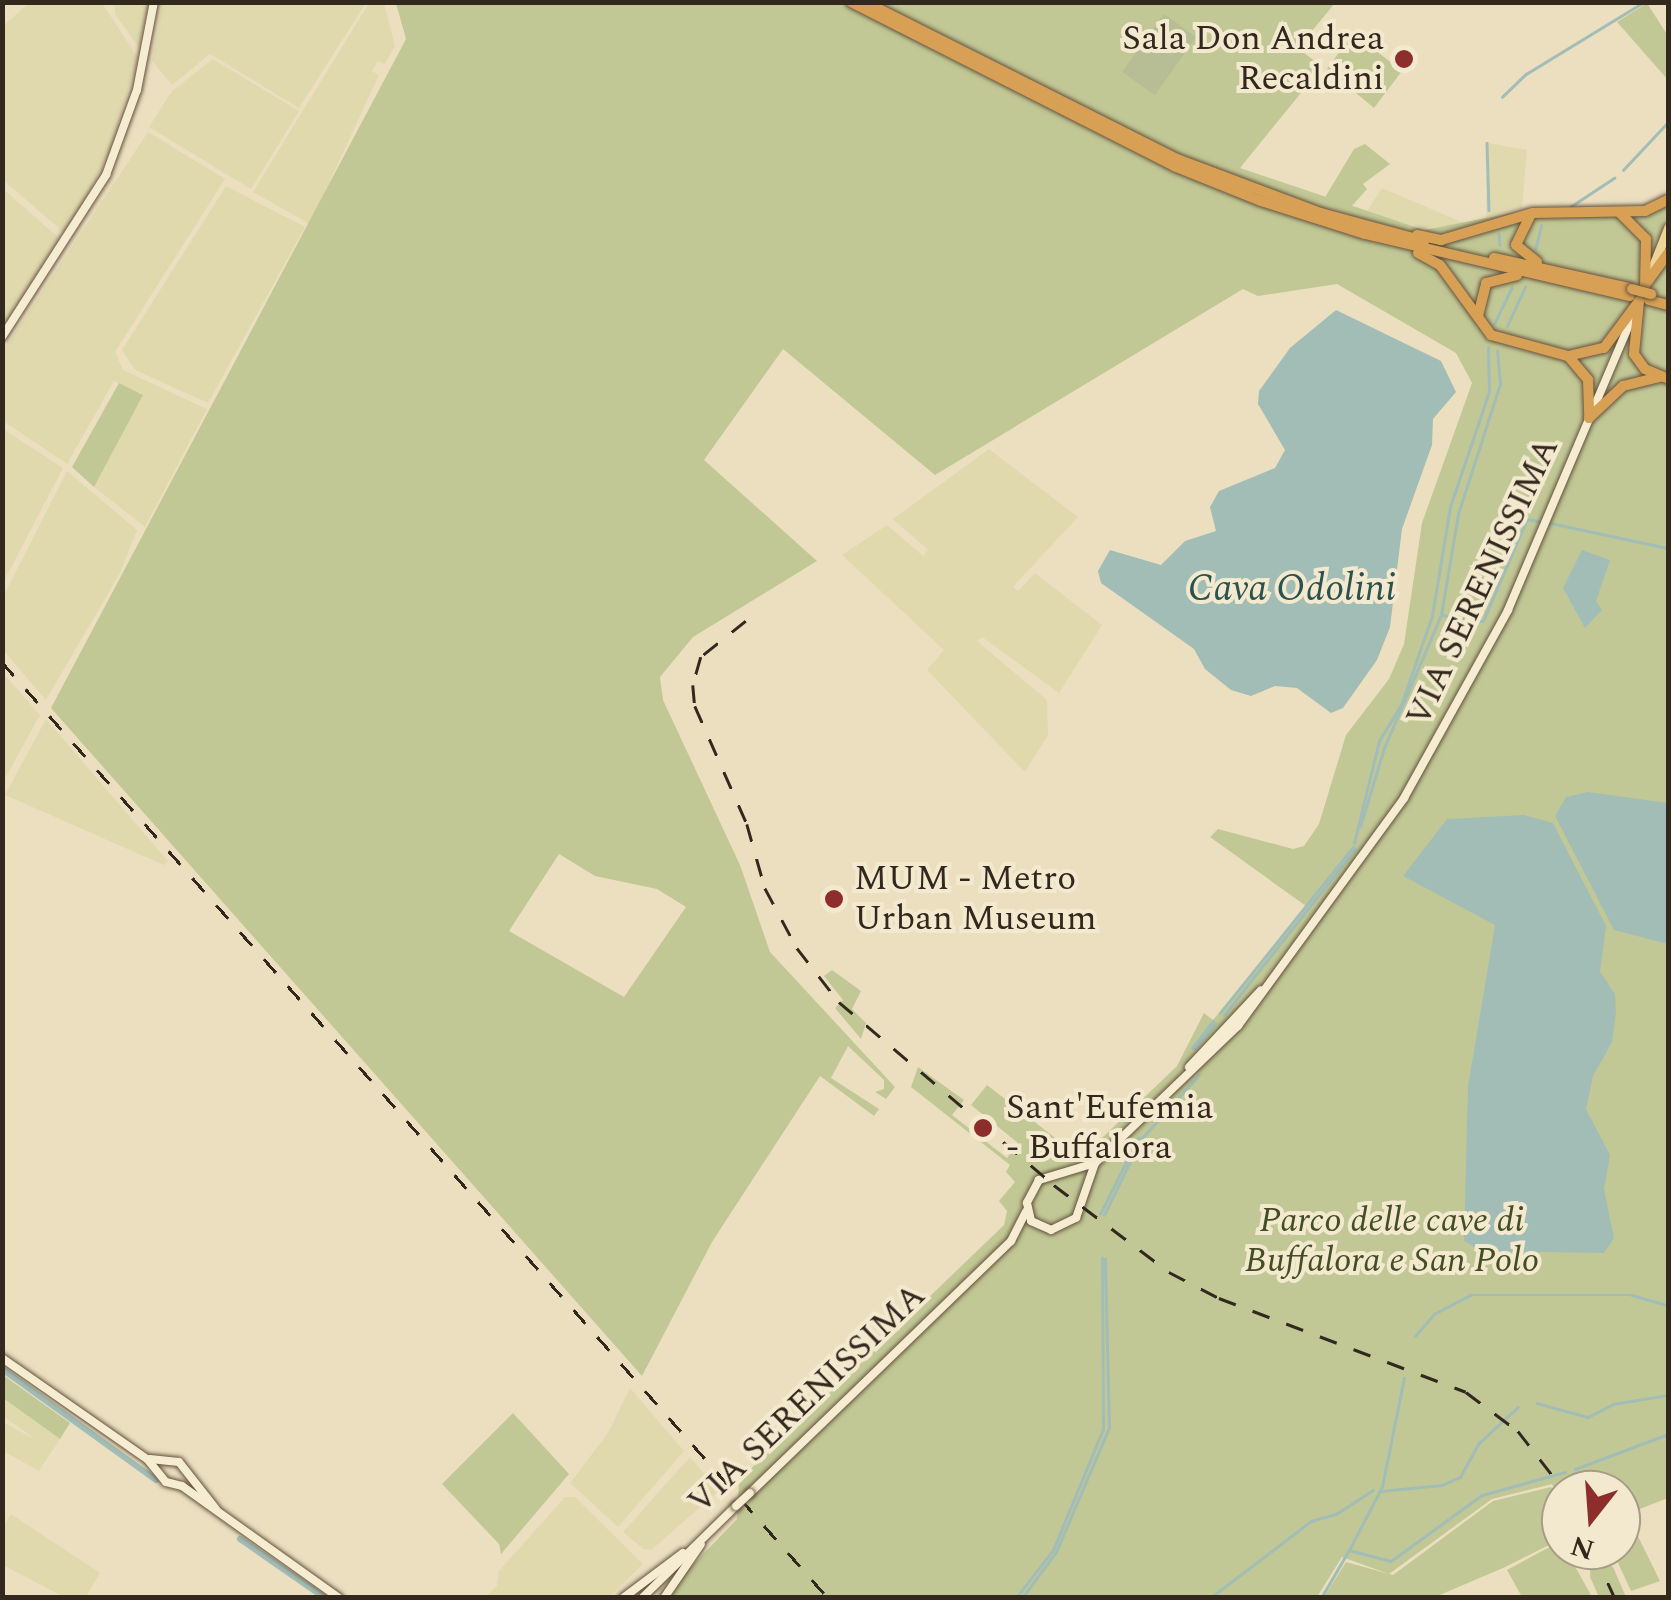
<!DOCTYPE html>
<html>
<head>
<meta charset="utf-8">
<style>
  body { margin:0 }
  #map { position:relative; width:1671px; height:1600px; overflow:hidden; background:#ebdfc0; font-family:Spectral,serif }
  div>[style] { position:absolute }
  .farmland>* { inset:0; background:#e0d9ae }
  .green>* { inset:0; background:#c1c895 }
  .cemetery>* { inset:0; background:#b7bd94 }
  .water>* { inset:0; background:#a2bdb6 }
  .stream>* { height:2.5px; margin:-1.25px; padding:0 1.25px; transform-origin:1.25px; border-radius:1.25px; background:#a2bdb6 }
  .canal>* { height:6px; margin:-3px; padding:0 3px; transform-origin:3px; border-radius:3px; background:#a2bdb6 }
  .roads { filter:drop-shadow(0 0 2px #64513c) drop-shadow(0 0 2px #64513c) }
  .secondary>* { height:8px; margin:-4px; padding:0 4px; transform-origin:4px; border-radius:4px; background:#f6ecd2 }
  .primary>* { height:9px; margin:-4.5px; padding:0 4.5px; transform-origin:4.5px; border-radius:4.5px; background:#edd498 }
  .highway>* { height:10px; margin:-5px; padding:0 5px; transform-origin:5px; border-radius:5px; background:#d7a054 }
  .rail>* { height:2.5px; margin-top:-1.25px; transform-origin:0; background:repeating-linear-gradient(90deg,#33281d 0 18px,transparent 0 36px) }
  .bridges { filter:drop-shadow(0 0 2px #64513c) drop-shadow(0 0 2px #64513c) }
  .secondary-bridge>* { height:8px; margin:-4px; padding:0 4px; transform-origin:4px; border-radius:4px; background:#f6ecd2 }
  .highway-bridge>* { height:10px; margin:-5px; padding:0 5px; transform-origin:5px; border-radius:5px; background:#d7a054 }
  .dots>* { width:28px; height:28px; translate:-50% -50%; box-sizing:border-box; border:5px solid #f3e9cf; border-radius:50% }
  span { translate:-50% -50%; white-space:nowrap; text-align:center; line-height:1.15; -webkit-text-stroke:8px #f3e9cf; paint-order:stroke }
  .poi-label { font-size:35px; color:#33281d }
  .right { translate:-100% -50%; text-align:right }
  .left { translate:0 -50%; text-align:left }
  .street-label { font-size:35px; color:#33281d }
  .park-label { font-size:35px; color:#434e24; font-style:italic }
  .water-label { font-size:38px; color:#2c5250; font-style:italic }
  .frame { position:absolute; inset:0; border:5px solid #33281d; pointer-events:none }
  .north { position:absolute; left:1541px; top:1470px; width:100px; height:100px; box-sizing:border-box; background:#f3e9cf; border:2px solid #a69c88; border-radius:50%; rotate:197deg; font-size:28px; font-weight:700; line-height:40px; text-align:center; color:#33281d }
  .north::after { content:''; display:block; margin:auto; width:35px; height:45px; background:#8e2e2c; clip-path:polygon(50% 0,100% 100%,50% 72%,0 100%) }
</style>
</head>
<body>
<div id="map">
  <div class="farmland">
    <div style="clip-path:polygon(29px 3px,102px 3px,138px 58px,110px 150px,67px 235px,3px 180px,3px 26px)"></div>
    <div style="clip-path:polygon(114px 3px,149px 3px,139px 48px,115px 14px)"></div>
    <div style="clip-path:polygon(162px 3px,162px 2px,366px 3px,299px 108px,210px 54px,172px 85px,152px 61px)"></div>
    <div style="clip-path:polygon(369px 3px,384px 3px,395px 46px,385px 64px,378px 61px,372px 71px,379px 75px,310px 224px,253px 192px)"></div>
    <div style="clip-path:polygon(213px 59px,299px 111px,251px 189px,149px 127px,172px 91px)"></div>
    <div style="clip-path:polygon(148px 132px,225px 179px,115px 352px,123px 370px,207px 409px,145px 527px,94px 487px,142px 394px,114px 381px,67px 464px,3px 421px,3px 351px)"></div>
    <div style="clip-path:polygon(1487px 143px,1527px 150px,1522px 208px,1486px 218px)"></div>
    <div style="clip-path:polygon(226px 186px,305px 227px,208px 403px,135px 370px,122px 350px)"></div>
    <div style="clip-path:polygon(2px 188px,60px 239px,4px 325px,2px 324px)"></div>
    <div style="clip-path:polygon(1382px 188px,1457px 220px,1466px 224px,1425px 228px,1365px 214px)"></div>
    <div style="clip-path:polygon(3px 429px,63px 468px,3px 583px)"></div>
    <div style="clip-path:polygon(989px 449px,1078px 517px,1013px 587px,1018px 591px,1035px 573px,1102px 625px,1059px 693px,982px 637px,977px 641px,1047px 700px,1048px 735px,1025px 772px,927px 670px,944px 650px,842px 555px,887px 525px,923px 556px,928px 550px,893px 519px)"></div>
    <div style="clip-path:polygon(67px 471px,137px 530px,120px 573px,46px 700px,3px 650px,3px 597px)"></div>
    <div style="clip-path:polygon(3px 673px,40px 715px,3px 782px)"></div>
    <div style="clip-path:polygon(46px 719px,168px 861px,164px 865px,5px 795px)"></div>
    <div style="clip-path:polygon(630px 1388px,684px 1451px,618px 1527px,570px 1483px,608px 1433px)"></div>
    <div style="clip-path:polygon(3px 1398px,60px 1439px,39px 1471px,3px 1451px,3px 1422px,36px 1440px,3px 1416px)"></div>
    <div style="clip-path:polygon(690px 1457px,719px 1491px,651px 1550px,643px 1549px,623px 1532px)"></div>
    <div style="clip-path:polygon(565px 1497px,575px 1497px,643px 1564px,609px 1597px,485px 1597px,497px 1586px,499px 1571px)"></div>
    <div style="clip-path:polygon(11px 1514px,100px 1573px,86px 1597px,64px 1597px,3px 1565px,3px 1526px)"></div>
  </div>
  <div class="green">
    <div style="clip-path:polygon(evenodd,396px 3px,1335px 3px,1298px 48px,1322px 67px,1240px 168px,1424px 230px,1532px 209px,1646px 206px,1668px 196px,1668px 1498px,1627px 1514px,1660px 1581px,1631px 1591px,1612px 1550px,1621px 1550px,1621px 1490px,1582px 1490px,1577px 1479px,1575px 1490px,1561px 1490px,1561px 1499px,1552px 1484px,1492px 1499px,1389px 1574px,1342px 1557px,1317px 1597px,662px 1597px,737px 1519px,739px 1480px,1004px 1225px,1007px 1211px,999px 1201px,1015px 1182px,1006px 1172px,1010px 1165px,911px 1087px,918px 1067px,964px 1100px,952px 1115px,1007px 1158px,1018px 1143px,971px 1105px,987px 1085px,1081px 1158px,1177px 1066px,1204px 1013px,1213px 1020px,1306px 906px,1210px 837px,1218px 829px,1293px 849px,1304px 846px,1319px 824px,1346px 735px,1389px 679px,1404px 644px,1422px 523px,1472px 383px,1456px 353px,1337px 284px,1258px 296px,1243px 289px,935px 475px,783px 349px,704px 460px,817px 561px,693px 637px,660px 677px,663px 700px,740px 865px,770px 952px,895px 1087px,886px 1099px,875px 1092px,884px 1089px,884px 1080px,848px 1046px,831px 1078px,879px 1109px,874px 1116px,820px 1076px,712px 1242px,642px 1376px,51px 708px,406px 39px,396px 3px,559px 854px,595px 876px,657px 889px,686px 907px,624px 997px,509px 931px,559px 854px)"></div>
    <div style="clip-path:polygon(1647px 3px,1668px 36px,1668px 80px,1617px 22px)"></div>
    <div style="clip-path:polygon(1353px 33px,1402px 71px,1374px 108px,1327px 69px)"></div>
    <div style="clip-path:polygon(1365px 144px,1390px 164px,1363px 184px,1367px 189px,1350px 208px,1324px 199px,1354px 149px)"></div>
    <div style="clip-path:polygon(119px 383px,143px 395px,94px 487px,72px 467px)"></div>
    <div style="clip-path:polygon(832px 970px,861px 991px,852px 1009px,866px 1023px,861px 1039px,835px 1008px,843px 1000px,824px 976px)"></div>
    <div style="clip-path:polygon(3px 1375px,70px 1423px,60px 1439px,3px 1398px)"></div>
    <div style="clip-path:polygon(513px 1413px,569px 1474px,501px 1554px,499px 1544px,442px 1484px)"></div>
    <div style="clip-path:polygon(1551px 1487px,1561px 1502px,1561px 1539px,1503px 1568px,1435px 1597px,1324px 1597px,1346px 1562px,1393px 1575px,1493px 1501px)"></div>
    <div style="clip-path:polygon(1561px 1541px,1592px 1597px,1522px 1597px,1507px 1570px)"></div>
    <div style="clip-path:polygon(1591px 1551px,1613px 1567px,1626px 1597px,1599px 1597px,1590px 1577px)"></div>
  </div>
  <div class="cemetery">
    <div style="clip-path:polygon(1164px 14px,1196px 37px,1155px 95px,1122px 72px)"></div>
  </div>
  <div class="water">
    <div style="clip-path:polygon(1336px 310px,1441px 361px,1456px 392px,1433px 419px,1432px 445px,1402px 529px,1390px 627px,1377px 660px,1343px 708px,1331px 713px,1297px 688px,1275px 686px,1251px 696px,1231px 690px,1205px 669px,1194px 649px,1101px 583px,1098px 571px,1110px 550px,1161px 565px,1185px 541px,1216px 531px,1210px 507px,1219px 491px,1275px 468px,1285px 450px,1258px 404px,1259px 391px,1290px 348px)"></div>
    <div style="clip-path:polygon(1582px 550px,1610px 560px,1596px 601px,1602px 610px,1585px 628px,1563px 588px)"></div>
    <div style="clip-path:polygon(1588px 792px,1668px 803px,1668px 944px,1614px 930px,1555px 816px,1566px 797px)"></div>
    <div style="clip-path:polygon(1524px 815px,1553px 823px,1606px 926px,1600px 972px,1615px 994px,1616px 1012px,1612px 1042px,1593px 1076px,1586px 1109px,1610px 1155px,1604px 1189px,1614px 1238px,1604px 1253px,1481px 1251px,1464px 1241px,1468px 1086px,1495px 925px,1403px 876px,1447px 819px)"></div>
  </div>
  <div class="stream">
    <div style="left:1502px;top:97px;width:33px;rotate:-44deg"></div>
    <div style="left:1526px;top:74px;width:138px;rotate:-31.4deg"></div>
    <div style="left:1487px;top:143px;width:67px;rotate:88.3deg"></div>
    <div style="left:1623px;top:170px;width:66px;rotate:-46.8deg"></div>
    <div style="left:1570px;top:207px;width:53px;rotate:-33.4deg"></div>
    <div style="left:1499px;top:234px;width:11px;rotate:85deg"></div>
    <div style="left:1535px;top:250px;width:25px;rotate:-76deg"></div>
    <div style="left:1494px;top:324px;width:41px;rotate:-64.1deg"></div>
    <div style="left:1507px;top:326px;width:43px;rotate:-65.2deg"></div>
    <div style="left:1550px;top:523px;width:121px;rotate:12deg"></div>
    <div style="left:1442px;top:615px;width:41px;rotate:8.3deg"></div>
    <div style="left:1483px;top:621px;width:111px;rotate:-66.7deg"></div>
    <div style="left:1527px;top:519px;width:15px;rotate:11deg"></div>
    <div style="left:1360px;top:827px;width:83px;rotate:-73.1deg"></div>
    <div style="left:1384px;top:748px;width:145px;rotate:-66.8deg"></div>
    <div style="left:1441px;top:615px;width:102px;rotate:-80.4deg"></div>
    <div style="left:1458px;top:514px;width:137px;rotate:-72.1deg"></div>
    <div style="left:1500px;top:384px;width:33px;rotate:-95deg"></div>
    <div style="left:1354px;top:843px;width:105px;rotate:-76.2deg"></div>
    <div style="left:1379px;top:741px;width:42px;rotate:-58.6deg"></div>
    <div style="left:1401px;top:705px;width:94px;rotate:-70.8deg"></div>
    <div style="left:1432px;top:616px;width:110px;rotate:-80.6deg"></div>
    <div style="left:1450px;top:507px;width:121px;rotate:-71.3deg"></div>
    <div style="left:1489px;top:392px;width:44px;rotate:-91.3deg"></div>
    <div style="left:1220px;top:1013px;width:213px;rotate:-51.3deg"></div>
    <div style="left:1224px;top:1015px;width:211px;rotate:-51.7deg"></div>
    <div style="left:1192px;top:1048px;width:34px;rotate:-52deg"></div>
    <div style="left:1194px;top:1049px;width:33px;rotate:-50deg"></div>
    <div style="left:1125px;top:1122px;width:8px;rotate:-130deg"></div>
    <div style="left:1120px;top:1116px;width:7px;rotate:-45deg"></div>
    <div style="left:1100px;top:1214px;width:85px;rotate:-63.4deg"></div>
    <div style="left:1104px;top:1215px;width:85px;rotate:-64deg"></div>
    <div style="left:1141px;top:1139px;width:86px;rotate:-47.8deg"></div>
    <div style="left:1415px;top:1336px;width:29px;rotate:-49deg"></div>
    <div style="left:1434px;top:1314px;width:41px;rotate:-27.8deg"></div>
    <div style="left:1470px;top:1295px;width:162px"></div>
    <div style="left:1632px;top:1295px;width:37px;rotate:16deg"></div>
    <div style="left:1537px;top:1403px;width:53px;rotate:15.4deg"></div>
    <div style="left:1588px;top:1417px;width:28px;rotate:-27deg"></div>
    <div style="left:1613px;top:1404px;width:56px;rotate:-9.3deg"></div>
    <div style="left:1575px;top:1469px;width:99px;rotate:-20.6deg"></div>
    <div style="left:1381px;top:1491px;width:61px;rotate:-5.6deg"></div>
    <div style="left:1442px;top:1485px;width:20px;rotate:-24deg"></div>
    <div style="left:1460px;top:1477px;width:38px;rotate:-61deg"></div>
    <div style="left:1478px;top:1444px;width:54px;rotate:-42.8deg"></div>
    <div style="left:1349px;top:1550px;width:71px;rotate:-62.4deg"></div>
    <div style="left:1382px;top:1487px;width:111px;rotate:-78.6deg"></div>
    <div style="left:1016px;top:1598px;width:61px;rotate:-52.4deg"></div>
    <div style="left:1053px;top:1550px;width:131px;rotate:-67.5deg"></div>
    <div style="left:1103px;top:1429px;width:171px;rotate:-90.3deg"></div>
    <div style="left:1022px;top:1598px;width:57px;rotate:-53.5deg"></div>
    <div style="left:1056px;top:1552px;width:135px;rotate:-66.9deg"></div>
    <div style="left:1109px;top:1428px;width:169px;rotate:-91.4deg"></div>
    <div style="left:1210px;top:1598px;width:127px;rotate:-37.3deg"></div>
    <div style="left:1311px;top:1521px;width:26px;rotate:-16deg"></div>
    <div style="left:1336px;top:1514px;width:44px;rotate:-33deg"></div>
    <div style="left:1321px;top:1598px;width:56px;rotate:-59.7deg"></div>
    <div style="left:1349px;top:1550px;width:43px;rotate:14.7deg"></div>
    <div style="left:1391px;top:1561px;width:112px;rotate:-36deg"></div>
    <div style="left:1482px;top:1495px;width:86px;rotate:-15.5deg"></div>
  </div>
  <div class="canal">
    <div style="left:2px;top:1369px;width:190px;rotate:35.8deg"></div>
    <div style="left:240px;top:1539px;width:103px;rotate:34.8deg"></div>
  </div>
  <div class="roads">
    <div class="secondary">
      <div style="left:2px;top:337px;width:193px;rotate:-57.3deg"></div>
      <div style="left:106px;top:175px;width:90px;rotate:-70deg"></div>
      <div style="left:137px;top:90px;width:90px;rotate:-79.1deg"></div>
      <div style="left:1189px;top:1067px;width:105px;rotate:-46.9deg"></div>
      <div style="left:1095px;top:1163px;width:59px;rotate:163.1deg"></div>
      <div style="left:1039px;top:1180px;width:26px;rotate:118deg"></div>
      <div style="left:1027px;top:1203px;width:18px;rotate:77deg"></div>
      <div style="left:1031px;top:1221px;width:22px;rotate:24deg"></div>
      <div style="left:1051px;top:1230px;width:28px;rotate:-26deg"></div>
      <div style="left:1076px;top:1218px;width:58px;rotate:-70.9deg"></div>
      <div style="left:1095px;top:1163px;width:198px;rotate:-43.8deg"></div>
      <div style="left:1238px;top:1026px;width:282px;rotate:-53.9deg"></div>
      <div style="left:1404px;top:798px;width:215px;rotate:-61deg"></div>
      <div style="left:1508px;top:610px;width:320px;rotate:-67deg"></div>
      <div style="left:2px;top:1358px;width:178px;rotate:34.9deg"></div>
      <div style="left:148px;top:1460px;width:28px;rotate:51deg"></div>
      <div style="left:166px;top:1482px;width:16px;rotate:14deg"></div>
      <div style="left:182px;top:1486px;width:193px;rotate:35.5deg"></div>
      <div style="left:150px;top:1459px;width:29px;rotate:6deg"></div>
      <div style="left:179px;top:1462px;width:60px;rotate:51.8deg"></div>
      <div style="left:750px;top:1493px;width:363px;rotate:-44deg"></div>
      <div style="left:1011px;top:1241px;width:33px;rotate:-63deg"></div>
      <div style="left:623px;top:1598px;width:75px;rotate:-36.9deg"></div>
      <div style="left:642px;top:1598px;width:132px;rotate:-44.4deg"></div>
      <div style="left:664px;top:1598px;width:65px;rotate:-55.6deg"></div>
    </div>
    <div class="primary">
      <div style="left:1649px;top:276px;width:52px;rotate:-68.4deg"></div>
    </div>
    <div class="highway">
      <div style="left:851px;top:2px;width:362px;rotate:26.9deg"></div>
      <div style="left:1174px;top:166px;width:94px;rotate:21.9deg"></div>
      <div style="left:1261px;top:201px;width:109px;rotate:17.6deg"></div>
      <div style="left:1365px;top:234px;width:272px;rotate:13.2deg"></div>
      <div style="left:867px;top:3px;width:347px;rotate:26.7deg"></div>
      <div style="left:1177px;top:159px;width:154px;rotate:20.6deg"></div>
      <div style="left:1321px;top:213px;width:107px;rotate:15.2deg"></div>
      <div style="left:1620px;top:213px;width:37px;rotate:45deg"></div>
      <div style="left:1646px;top:239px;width:46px;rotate:91.2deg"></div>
      <div style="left:1530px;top:216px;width:32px;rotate:116deg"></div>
      <div style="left:1516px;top:245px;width:27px;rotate:39deg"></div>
      <div style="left:1417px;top:235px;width:25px;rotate:12deg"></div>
      <div style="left:1441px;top:240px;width:96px;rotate:-16.4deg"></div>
      <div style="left:1533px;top:213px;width:112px;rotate:-1deg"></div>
      <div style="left:1645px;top:211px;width:25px;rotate:-26deg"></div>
      <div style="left:1418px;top:253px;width:25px;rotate:29deg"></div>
      <div style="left:1440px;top:265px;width:87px;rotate:53.9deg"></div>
      <div style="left:1491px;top:335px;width:80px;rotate:15.3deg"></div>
      <div style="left:1568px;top:356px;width:37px;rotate:-13deg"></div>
      <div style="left:1604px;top:348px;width:59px;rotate:-53.3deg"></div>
      <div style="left:1494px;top:258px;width:138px;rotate:12.5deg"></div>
      <div style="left:1645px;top:285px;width:39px;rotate:-54deg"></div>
      <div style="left:1649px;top:300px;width:20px;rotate:15deg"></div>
      <div style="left:1639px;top:301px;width:53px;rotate:95.4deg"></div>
      <div style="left:1634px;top:354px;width:19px;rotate:54deg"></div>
      <div style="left:1645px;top:369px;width:25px;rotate:23deg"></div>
      <div style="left:1478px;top:316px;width:34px;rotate:-76deg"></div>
      <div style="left:1486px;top:283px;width:32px;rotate:-14deg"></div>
      <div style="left:1569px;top:357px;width:30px;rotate:50deg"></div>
      <div style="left:1588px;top:380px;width:38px;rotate:88deg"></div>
      <div style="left:1589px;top:418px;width:47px;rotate:-43.3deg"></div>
      <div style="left:1623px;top:386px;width:38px;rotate:-14deg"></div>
    </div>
  </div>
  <div class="rail">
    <div style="left:746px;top:621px;width:58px;rotate:141.3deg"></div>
    <div style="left:701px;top:657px;width:29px;rotate:106deg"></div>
    <div style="left:693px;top:685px;width:21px;rotate:85deg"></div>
    <div style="left:695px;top:706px;width:129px;rotate:66.2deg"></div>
    <div style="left:747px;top:824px;width:66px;rotate:74.3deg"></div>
    <div style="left:765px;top:888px;width:68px;rotate:61.9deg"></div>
    <div style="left:797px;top:948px;width:68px;rotate:52.1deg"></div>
    <div style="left:839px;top:1002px;width:282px;rotate:40.4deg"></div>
    <div style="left:1054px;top:1185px;width:144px;rotate:37.1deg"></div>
    <div style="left:1169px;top:1272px;width:56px;rotate:27.5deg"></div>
    <div style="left:1219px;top:1298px;width:264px;rotate:20.8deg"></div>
    <div style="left:1466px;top:1392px;width:65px;rotate:36.9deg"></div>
    <div style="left:1518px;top:1431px;width:75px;rotate:52.1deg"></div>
    <div style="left:2px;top:662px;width:1248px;rotate:48.57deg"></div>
    <div style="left:1593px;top:1550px;width:53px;rotate:65.4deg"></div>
  </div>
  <div class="bridges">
    <div class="secondary-bridge">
      <div style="left:736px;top:1506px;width:19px;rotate:-43deg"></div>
    </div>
    <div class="highway-bridge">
      <div style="left:1632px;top:289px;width:20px;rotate:15deg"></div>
    </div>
  </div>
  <div class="dots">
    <div style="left:1404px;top:59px;background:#8e2e2c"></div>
    <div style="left:834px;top:899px;background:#8e2e2c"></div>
    <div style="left:983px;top:1128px;background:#8e2e2c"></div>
  </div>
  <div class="poi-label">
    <span class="right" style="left:1384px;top:59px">Sala Don Andrea<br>Recaldini</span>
    <span class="left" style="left:854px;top:899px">MUM - Metro<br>Urban Museum</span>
    <span class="left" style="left:1006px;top:1128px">Sant'Eufemia<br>- Buffalora</span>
  </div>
  <div class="street-label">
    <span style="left:1483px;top:582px;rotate:-65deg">VIA SERENISSIMA</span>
    <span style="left:807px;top:1399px;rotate:-44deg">VIA SERENISSIMA</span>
  </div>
  <div class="park-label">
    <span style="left:1392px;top:1241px">Parco delle cave di<br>Buffalora e San Polo</span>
  </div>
  <div class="water-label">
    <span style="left:1292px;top:590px">Cava Odolini</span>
  </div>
  <div class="frame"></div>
  <div class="north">N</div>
</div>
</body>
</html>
